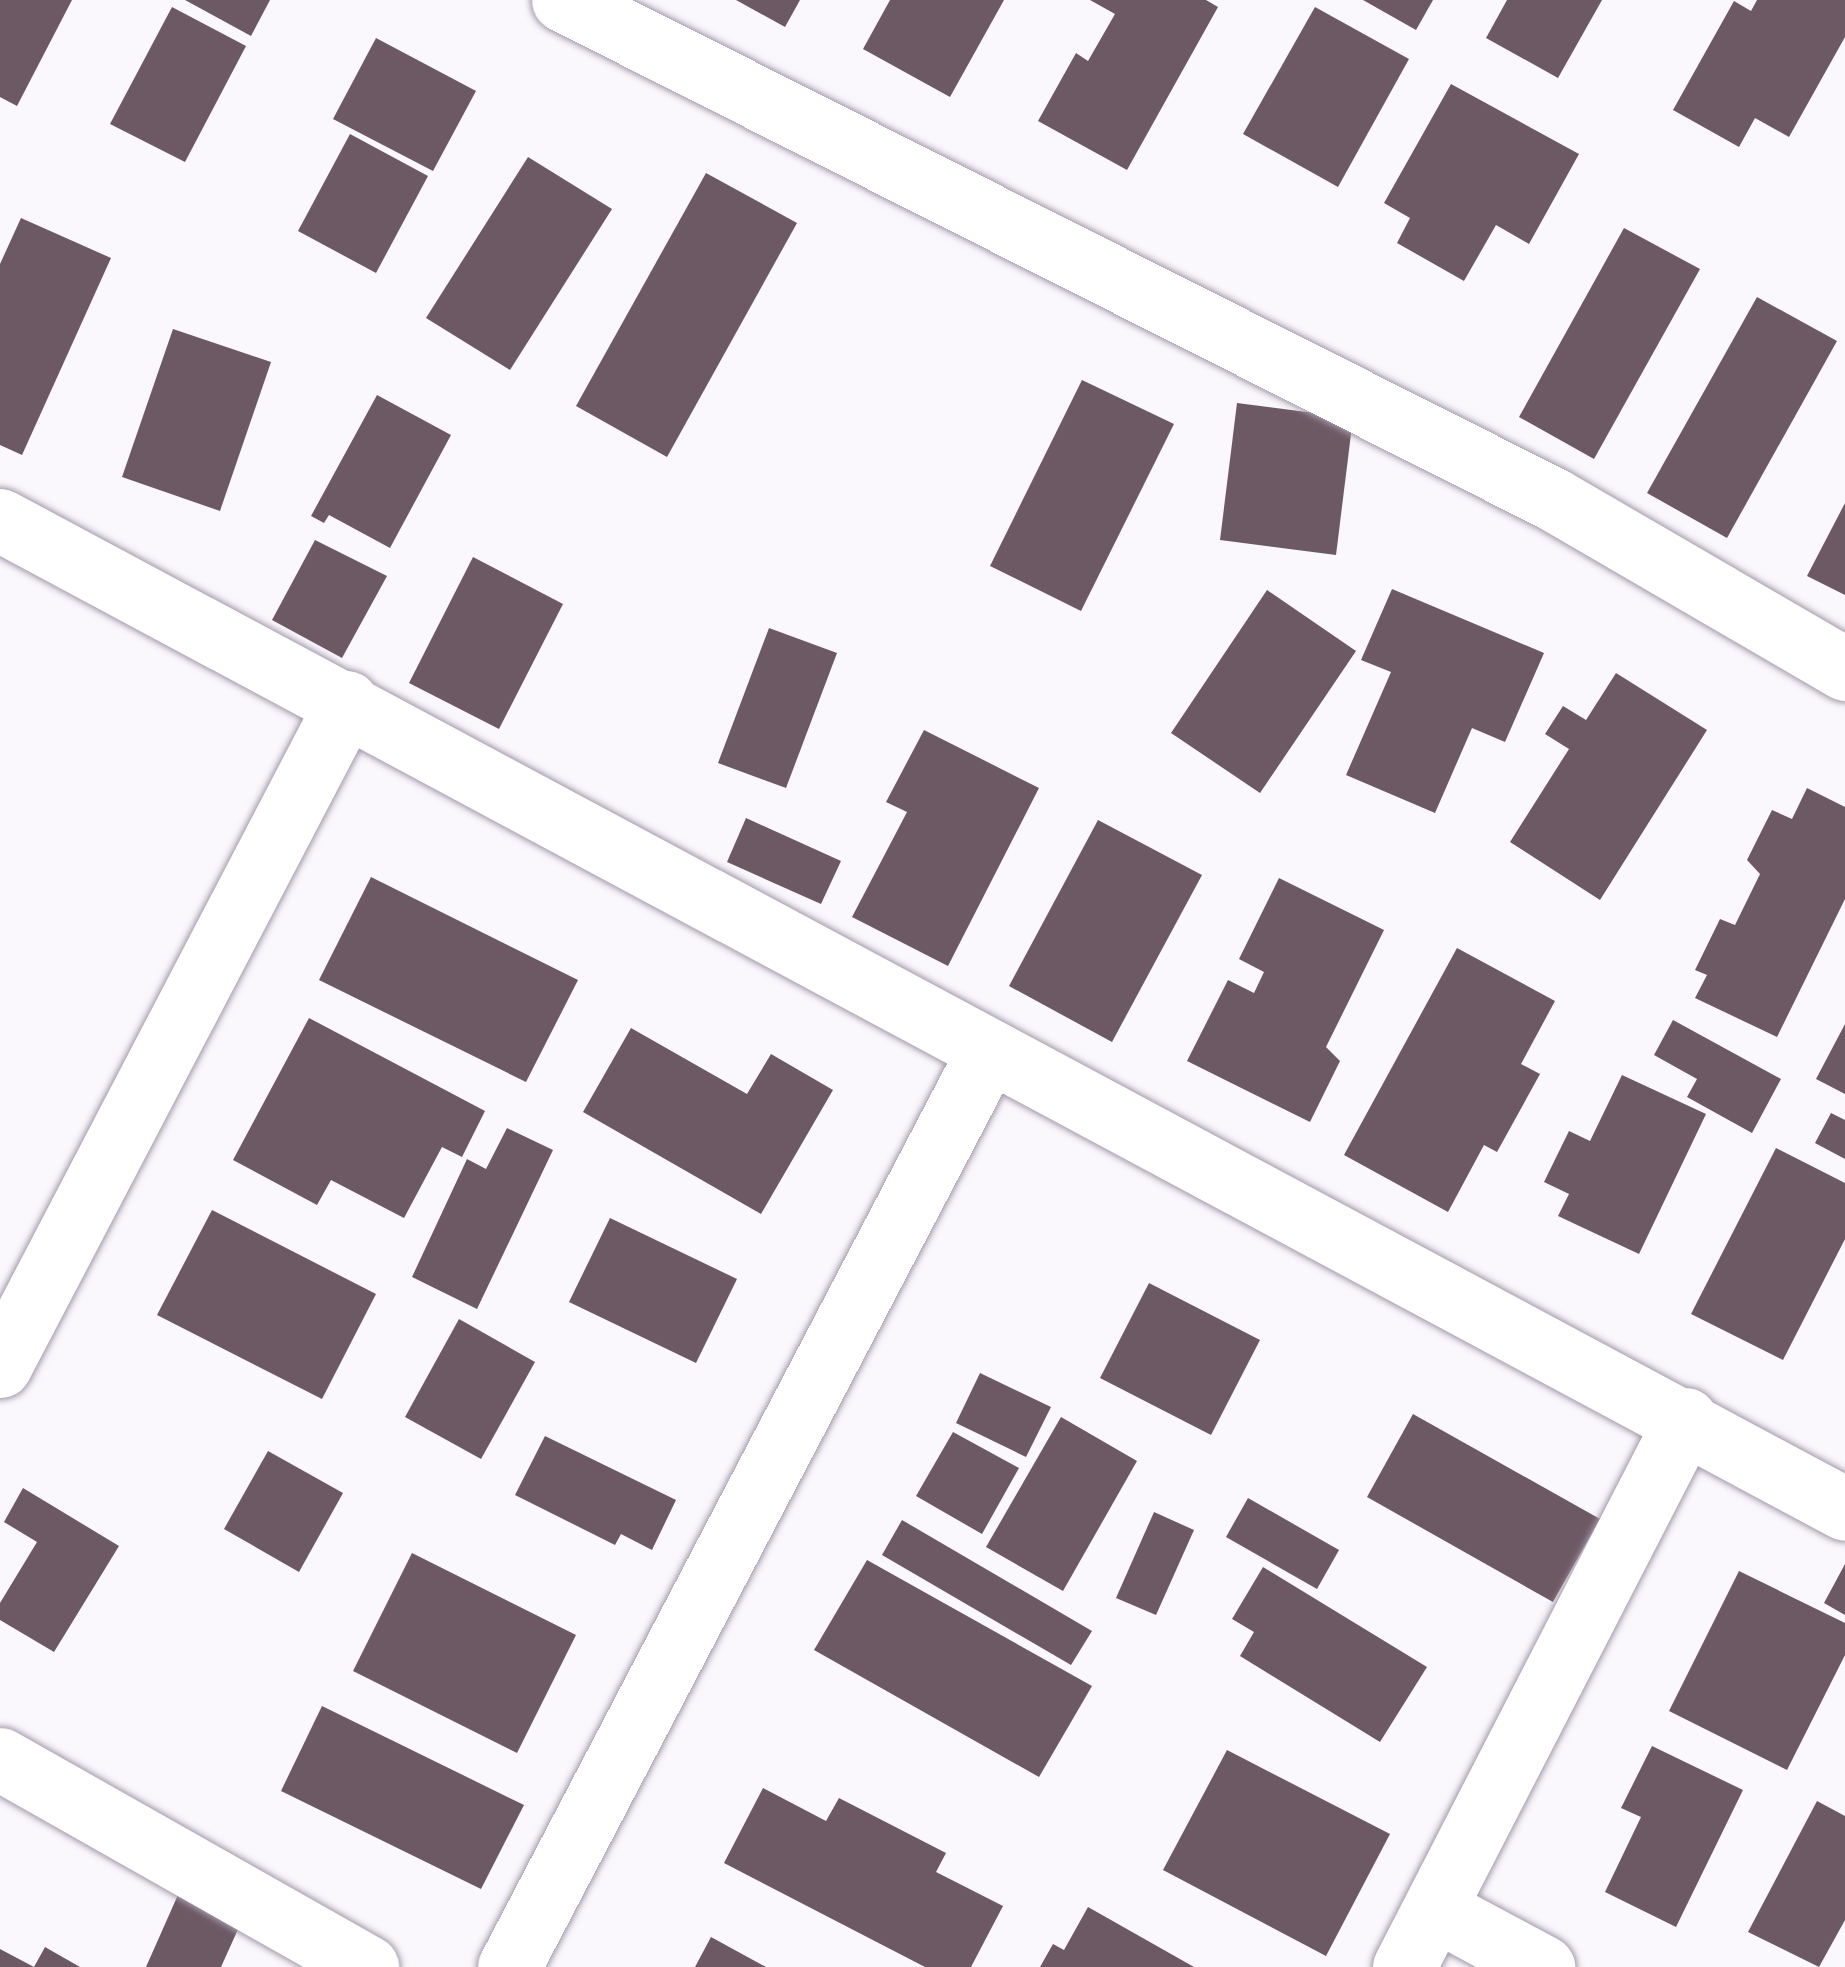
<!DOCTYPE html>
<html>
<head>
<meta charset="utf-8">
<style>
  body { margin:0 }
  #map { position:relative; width:1845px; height:1967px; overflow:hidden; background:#faf8fc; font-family:Arial,sans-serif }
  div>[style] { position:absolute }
  .building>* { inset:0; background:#6d5964 }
  .roads { filter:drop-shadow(0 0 3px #a59aad) drop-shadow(0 0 3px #a59aad) }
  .minor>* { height:63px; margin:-31.5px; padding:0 31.5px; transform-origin:31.5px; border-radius:31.5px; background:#fff }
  span { translate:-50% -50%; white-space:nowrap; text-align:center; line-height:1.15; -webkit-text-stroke:12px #fff; paint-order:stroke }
</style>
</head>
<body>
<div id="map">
  <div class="building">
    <div style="clip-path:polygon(0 0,72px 0,17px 106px,0 97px)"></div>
    <div style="clip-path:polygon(185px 0,270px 0,251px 36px)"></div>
    <div style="clip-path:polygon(736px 0,800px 0,785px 27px)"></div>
    <div style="clip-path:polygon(890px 0,1004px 0,950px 97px,863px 49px)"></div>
    <div style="clip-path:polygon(1090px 0,1206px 0,1218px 7px,1127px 170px,1038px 121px,1076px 53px,1088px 61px,1115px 14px)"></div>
    <div style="clip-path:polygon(1363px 0,1433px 0,1416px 30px)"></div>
    <div style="clip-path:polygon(1507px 0,1602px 0,1558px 78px,1486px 38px)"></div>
    <div style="clip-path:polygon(1757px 0,1845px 0,1845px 37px,1789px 137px,1755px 118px,1739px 147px,1673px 110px,1734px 1px,1751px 11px)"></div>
    <div style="clip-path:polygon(172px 7px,246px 46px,185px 162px,110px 124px)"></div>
    <div style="clip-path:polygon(1315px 7px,1409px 59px,1338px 187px,1243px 134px)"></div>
    <div style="clip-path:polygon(376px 38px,476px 91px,433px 171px,333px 119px)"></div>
    <div style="clip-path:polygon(1451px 84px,1579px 154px,1529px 244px,1496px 225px,1464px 281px,1397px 243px,1410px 218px,1384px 203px)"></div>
    <div style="clip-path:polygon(350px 134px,428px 176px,376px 273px,298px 231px)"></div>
    <div style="clip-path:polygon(528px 157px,612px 209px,510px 370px,426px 318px)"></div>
    <div style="clip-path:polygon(706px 173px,797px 223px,667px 457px,576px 406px)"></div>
    <div style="clip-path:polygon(21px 218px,111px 258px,22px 455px,0 445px,0 264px)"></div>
    <div style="clip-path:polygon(1624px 228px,1700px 269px,1594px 459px,1519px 417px)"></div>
    <div style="clip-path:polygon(1757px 297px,1837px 341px,1727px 538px,1647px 493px)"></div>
    <div style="clip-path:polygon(173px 329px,271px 362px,220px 511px,122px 477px)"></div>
    <div style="clip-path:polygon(1082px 380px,1174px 424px,1081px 611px,990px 566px)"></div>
    <div style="clip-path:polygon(377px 395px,451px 435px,390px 548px,329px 515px,324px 523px,311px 516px)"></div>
    <div style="clip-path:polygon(1237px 403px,1353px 418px,1336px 555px,1220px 540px)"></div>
    <div style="clip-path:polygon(1845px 503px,1845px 595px,1807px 576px)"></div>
    <div style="clip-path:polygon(315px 540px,387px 576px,342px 658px,272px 620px)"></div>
    <div style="clip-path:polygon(473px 557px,563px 604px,499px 729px,409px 683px)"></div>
    <div style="clip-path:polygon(1392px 589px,1544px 653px,1505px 742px,1472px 728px,1435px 813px,1346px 775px,1391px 672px,1361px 660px)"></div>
    <div style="clip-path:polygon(1267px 590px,1356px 651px,1260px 793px,1171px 733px)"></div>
    <div style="clip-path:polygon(769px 628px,837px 653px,786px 788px,718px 763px)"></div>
    <div style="clip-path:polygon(1616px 673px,1707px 730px,1600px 900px,1510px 842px,1569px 749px,1545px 734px,1563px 706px,1586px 720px)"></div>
    <div style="clip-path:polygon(924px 730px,1039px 788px,948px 966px,852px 917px,907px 812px,886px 802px)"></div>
    <div style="clip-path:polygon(1807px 788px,1845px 807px,1845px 899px,1777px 1037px,1695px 998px,1707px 975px,1695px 970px,1720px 919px,1735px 925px,1760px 874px,1747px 860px,1772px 810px,1792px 819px)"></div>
    <div style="clip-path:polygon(746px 818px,841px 861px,821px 904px,727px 862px)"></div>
    <div style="clip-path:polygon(1098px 820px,1202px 875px,1112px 1042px,1009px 986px)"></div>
    <div style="clip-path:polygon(371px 877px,578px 980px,526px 1082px,319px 980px)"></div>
    <div style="clip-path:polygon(1279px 878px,1384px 930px,1326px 1047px,1340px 1061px,1310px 1122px,1187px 1061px,1228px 980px,1254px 993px,1264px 972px,1239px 959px)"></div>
    <div style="clip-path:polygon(1457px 948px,1555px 1001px,1521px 1064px,1540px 1074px,1497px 1152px,1484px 1145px,1448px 1212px,1344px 1155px)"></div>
    <div style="clip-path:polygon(309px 1018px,485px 1111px,462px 1157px,442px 1147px,404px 1218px,331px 1180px,317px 1205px,233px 1160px)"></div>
    <div style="clip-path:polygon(1673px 1020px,1781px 1079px,1752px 1133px,1687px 1097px,1697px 1079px,1654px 1055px)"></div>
    <div style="clip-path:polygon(1845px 1024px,1845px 1094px,1816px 1079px)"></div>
    <div style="clip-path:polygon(631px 1028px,747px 1094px,771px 1054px,833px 1090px,761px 1214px,583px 1112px)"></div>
    <div style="clip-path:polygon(1622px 1075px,1706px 1114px,1639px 1254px,1558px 1216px,1569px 1194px,1544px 1182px,1569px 1131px,1590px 1141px)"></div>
    <div style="clip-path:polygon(1831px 1113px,1845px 1120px,1845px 1159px,1815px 1143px)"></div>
    <div style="clip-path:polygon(507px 1128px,553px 1150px,477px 1309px,412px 1277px,467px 1159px,486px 1169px)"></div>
    <div style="clip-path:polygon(1776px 1148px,1845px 1183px,1845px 1239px,1783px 1360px,1691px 1314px)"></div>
    <div style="clip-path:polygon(212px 1210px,376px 1294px,322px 1399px,157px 1315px)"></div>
    <div style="clip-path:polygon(610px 1218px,737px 1279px,696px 1363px,569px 1302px)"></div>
    <div style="clip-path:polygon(1149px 1283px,1260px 1340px,1211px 1435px,1100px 1378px)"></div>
    <div style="clip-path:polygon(459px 1319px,535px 1362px,481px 1459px,405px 1417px)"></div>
    <div style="clip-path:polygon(980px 1373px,1051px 1407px,1026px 1457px,956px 1423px)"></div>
    <div style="clip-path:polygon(1413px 1414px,1600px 1519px,1553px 1602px,1367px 1497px)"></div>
    <div style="clip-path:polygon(1061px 1417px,1137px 1461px,1063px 1591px,986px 1547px)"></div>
    <div style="clip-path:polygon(953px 1432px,1019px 1468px,982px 1534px,916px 1496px)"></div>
    <div style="clip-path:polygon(545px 1436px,676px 1500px,652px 1550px,621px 1534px,615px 1545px,515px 1495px)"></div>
    <div style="clip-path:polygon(268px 1451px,343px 1493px,299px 1572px,224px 1529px)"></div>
    <div style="clip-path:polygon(23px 1488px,119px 1546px,54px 1652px,0 1620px,0 1603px,37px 1542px,4px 1522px)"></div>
    <div style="clip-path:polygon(1248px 1498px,1339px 1550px,1317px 1589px,1226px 1537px)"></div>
    <div style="clip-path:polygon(1154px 1512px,1194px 1530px,1156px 1615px,1116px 1598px)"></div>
    <div style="clip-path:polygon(902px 1520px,1092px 1631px,1071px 1665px,882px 1555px)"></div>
    <div style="clip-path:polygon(412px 1553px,576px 1635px,517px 1753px,353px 1671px)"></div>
    <div style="clip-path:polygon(867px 1560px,1092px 1686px,1039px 1777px,814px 1650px)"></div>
    <div style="clip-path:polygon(1845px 1564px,1845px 1615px,1824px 1603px)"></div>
    <div style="clip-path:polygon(1263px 1567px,1427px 1667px,1380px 1742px,1240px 1656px,1254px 1632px,1232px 1619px)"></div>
    <div style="clip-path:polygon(1739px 1571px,1845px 1623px,1845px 1655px,1787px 1770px,1669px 1711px)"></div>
    <div style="clip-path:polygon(322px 1706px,524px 1805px,481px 1889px,281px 1791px)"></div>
    <div style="clip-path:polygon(1652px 1746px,1743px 1790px,1676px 1927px,1605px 1892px,1641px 1817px,1621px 1808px)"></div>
    <div style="clip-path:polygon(1227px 1750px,1390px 1834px,1326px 1956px,1163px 1870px)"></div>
    <div style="clip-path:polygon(763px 1788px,826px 1821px,839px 1798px,946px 1853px,936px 1872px,1003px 1906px,971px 1967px,925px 1967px,724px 1863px)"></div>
    <div style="clip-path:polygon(1817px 1801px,1845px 1816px,1845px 1920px,1819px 1967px,1748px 1932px)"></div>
    <div style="clip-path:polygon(181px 1888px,244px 1916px,221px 1967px,146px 1967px)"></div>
    <div style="clip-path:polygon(1088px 1907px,1194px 1967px,1040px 1967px,1053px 1944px,1064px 1950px)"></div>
    <div style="clip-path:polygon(711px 1937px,766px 1967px,695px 1967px)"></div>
    <div style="clip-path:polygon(45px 1947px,80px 1967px,0 1967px,0 1949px,34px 1967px)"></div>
  </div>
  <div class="roads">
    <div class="minor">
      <div style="left:563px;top:0;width:1109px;rotate:26.75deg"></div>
      <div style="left:1553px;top:499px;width:338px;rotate:30.2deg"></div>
      <div style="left:0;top:520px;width:2093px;rotate:28.19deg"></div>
      <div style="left:0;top:1366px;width:749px;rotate:-62.41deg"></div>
      <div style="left:0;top:1759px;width:422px;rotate:29.5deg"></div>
      <div style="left:1435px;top:1909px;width:123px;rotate:28.2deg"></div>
      <div style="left:509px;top:1967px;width:1033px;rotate:-62.37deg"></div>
      <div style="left:1404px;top:1967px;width:616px;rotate:-62.77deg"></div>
    </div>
  </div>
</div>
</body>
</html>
